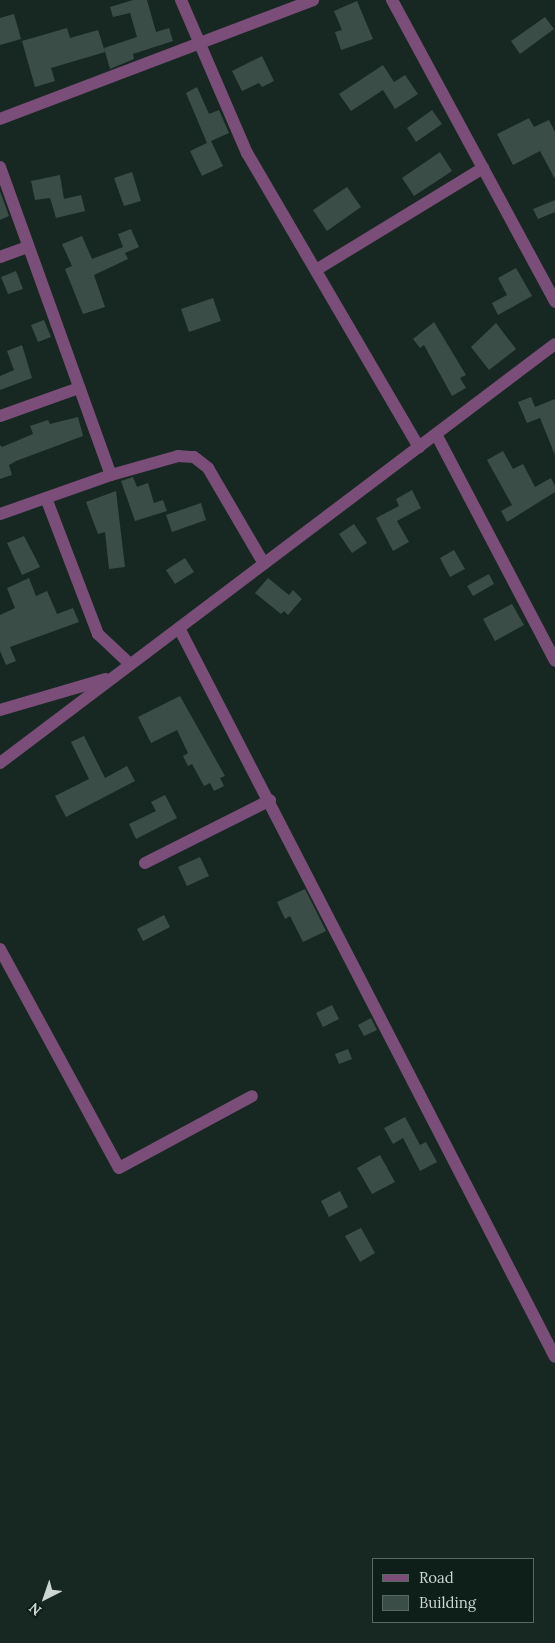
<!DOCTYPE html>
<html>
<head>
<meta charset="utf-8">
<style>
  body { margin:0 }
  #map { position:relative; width:555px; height:1643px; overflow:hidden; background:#172822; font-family:Lora,serif }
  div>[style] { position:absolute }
  .building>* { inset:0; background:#3b4d47 }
  .street>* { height:12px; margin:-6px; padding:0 6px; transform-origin:6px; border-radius:6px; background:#7a4e78 }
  span { translate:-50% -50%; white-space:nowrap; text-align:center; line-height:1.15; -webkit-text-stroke:4px #0e1e19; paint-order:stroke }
  .legend { position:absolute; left:372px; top:1558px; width:162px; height:65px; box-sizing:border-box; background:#0e1e19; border:1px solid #5a6863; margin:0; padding:6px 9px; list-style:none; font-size:15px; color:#ccd6d2 }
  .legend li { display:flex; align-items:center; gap:10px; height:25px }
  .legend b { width:25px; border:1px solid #5a6863 }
  .north { position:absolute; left:20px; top:1573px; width:50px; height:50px; -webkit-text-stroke:4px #0e1e19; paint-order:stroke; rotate:221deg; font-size:14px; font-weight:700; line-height:20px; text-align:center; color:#ccd6d2 }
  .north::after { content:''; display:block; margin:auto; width:18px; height:22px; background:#ccd6d2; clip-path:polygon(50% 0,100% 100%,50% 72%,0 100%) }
</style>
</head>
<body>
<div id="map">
  <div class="building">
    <div style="clip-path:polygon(133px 0,147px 0,156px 32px,169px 28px,173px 41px,133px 54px,134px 59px,110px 69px,104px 48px,137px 37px,130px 13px,113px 17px,110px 7px)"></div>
    <div style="clip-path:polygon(357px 1px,373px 39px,341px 50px,335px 32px,342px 30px,334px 11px)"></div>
    <div style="clip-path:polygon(14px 14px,21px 39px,0 45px,0 18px)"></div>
    <div style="clip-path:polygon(545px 17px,554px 29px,520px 54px,511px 41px)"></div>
    <div style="clip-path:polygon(67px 28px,70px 38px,98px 30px,105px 52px,51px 68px,55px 81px,35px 87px,22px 41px)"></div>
    <div style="clip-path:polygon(262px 56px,274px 81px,262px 87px,259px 83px,242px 91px,232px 71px)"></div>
    <div style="clip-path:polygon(383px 65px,394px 82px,405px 75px,418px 94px,395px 109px,383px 90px,351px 111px,339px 94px)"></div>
    <div style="clip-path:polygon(197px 87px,209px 114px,219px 110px,229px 133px,211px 141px,223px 166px,202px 176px,190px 151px,207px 143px,186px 93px)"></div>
    <div style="clip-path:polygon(432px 110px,442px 124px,416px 142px,407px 128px)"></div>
    <div style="clip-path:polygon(529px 118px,534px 127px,549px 120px,555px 132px,555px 179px,540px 151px,513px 165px,497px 134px)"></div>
    <div style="clip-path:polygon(440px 152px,452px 171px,414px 196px,402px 178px)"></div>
    <div style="clip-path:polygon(132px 172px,141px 201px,124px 206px,114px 178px)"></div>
    <div style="clip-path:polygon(60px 175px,64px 199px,81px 195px,85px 211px,56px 218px,50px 198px,35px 200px,31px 181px)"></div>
    <div style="clip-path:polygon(347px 187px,361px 207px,327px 231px,313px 210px)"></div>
    <div style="clip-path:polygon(0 191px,9px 216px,0 220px)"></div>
    <div style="clip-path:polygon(555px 200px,555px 212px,538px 219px,533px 209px)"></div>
    <div style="clip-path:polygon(131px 229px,139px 247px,125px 253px,128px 259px,94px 275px,105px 307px,83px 314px,65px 269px,72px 266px,62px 244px,82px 236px,92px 259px,123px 247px,118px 234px)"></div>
    <div style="clip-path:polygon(516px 268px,532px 296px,498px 315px,492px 303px,507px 295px,498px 278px)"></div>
    <div style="clip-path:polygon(16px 271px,23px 289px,8px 294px,1px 277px)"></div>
    <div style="clip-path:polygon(213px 298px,221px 321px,189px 332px,181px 309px)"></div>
    <div style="clip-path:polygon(44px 320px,51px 337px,38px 342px,31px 325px)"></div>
    <div style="clip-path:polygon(434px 322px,466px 375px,460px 378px,466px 388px,452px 396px,424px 345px,420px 348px,413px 339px)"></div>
    <div style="clip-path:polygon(496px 323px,516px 349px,489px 370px,471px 347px)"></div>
    <div style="clip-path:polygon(22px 345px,32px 378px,0 390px,0 376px,14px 370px,7px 351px)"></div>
    <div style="clip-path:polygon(531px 397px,535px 407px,555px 399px,555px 455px,540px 418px,527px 423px,518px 402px)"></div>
    <div style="clip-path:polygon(78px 417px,83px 436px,16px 461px,9px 465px,12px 475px,0 479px,0 445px,2px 447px,33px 434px,30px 426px,48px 420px,50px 424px)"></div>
    <div style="clip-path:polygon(503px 451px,513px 469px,523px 464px,535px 487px,551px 478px,555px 486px,555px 492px,507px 522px,501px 511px,512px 505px,487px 460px)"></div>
    <div style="clip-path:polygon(133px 477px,137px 487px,148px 483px,154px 503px,163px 500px,167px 511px,135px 521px,121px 481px)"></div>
    <div style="clip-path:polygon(412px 490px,421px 508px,397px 521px,409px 542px,393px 551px,376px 518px,399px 506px,396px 499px)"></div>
    <div style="clip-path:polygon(116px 491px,125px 567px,109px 569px,105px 532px,98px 534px,86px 502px)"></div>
    <div style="clip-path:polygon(201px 503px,206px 520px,172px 532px,166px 515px)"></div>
    <div style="clip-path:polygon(354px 524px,367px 543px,352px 553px,339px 534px)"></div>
    <div style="clip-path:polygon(24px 536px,40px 567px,22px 575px,7px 543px)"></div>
    <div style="clip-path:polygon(454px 550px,465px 569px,450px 577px,440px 558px)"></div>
    <div style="clip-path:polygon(185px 558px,194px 572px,175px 584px,166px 570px)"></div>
    <div style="clip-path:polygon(489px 574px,494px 584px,473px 596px,467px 586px)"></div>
    <div style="clip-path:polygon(29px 578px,36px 596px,47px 591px,57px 614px,73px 608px,79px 622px,10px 647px,16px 661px,6px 665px,0 651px,0 615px,15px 608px,7px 588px)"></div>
    <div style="clip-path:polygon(268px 578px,289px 595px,293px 590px,302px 599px,288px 615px,284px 611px,281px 614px,255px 593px)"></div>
    <div style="clip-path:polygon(512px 604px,524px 625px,495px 641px,483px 619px)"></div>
    <div style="clip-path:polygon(180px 696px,225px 776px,220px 778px,224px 786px,214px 791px,210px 783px,204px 786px,192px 764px,188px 766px,183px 756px,188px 753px,177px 730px,151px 743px,138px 717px)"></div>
    <div style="clip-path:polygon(84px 736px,105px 778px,127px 766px,135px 781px,66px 817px,55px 796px,89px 779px,71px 742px)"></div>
    <div style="clip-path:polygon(165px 795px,177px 818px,136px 839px,129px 824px,156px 811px,151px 802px)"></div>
    <div style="clip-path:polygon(200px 857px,209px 876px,187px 886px,178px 867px)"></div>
    <div style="clip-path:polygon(305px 889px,326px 931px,303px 942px,290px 916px,285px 919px,277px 902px)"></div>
    <div style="clip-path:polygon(164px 915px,170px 927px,143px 941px,137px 929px)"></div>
    <div style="clip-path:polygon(332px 1005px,339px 1019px,323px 1027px,316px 1013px)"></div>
    <div style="clip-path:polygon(371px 1018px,377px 1030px,364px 1036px,358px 1025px)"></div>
    <div style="clip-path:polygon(348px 1049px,352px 1059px,339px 1064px,335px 1054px)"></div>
    <div style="clip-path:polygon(405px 1117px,420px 1145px,426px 1142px,437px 1162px,420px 1171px,403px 1138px,393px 1144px,384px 1128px)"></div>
    <div style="clip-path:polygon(380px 1155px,395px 1182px,372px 1194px,357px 1168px)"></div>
    <div style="clip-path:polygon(340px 1191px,348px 1207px,329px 1217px,321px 1201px)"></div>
    <div style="clip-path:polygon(361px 1228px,375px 1253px,360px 1262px,345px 1236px)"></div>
  </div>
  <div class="street">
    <div style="left:181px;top:0;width:167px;rotate:66.7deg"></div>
    <div style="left:247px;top:153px;width:341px;rotate:59.7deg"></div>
    <div style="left:392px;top:0;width:343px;rotate:61.6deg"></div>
    <div style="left:0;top:119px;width:335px;rotate:-20.8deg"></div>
    <div style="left:0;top:167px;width:327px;rotate:70.2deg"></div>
    <div style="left:0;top:257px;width:30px;rotate:-20deg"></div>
    <div style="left:316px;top:270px;width:196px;rotate:-31.4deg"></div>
    <div style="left:0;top:416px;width:84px;rotate:-19.5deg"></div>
    <div style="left:436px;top:434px;width:256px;rotate:62.3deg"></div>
    <div style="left:46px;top:498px;width:146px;rotate:69.1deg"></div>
    <div style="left:98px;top:634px;width:44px;rotate:43.2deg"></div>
    <div style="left:0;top:514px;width:118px;rotate:-19.4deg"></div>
    <div style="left:111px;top:475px;width:70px;rotate:-15.8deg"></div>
    <div style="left:178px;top:456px;width:16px;rotate:4deg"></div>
    <div style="left:194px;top:457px;width:18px;rotate:38deg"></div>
    <div style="left:208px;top:468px;width:111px;rotate:59.7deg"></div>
    <div style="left:179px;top:628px;width:820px;rotate:62.72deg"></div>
    <div style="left:0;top:710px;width:110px;rotate:-16.3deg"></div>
    <div style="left:0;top:763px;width:695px;rotate:-37.05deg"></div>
    <div style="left:145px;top:863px;width:140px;rotate:-26.7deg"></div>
    <div style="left:0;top:949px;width:249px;rotate:61.5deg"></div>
    <div style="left:119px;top:1168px;width:151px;rotate:-28.4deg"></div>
  </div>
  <ul class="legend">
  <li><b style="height:6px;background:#7a4e78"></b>Road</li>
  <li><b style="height:14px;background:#3b4d47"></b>Building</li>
  </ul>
  <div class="north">N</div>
</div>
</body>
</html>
